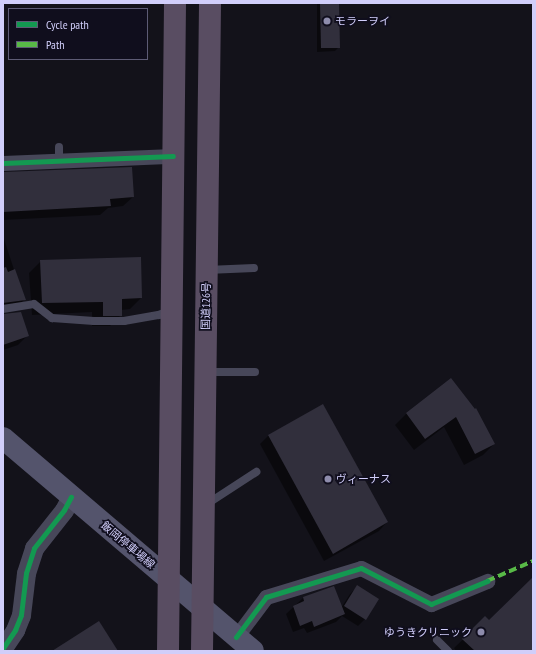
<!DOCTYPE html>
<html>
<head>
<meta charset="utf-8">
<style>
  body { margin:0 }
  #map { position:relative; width:536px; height:654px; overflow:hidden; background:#13121a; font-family:"PT Sans Narrow","Noto Sans JP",sans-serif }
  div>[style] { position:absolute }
  .shadow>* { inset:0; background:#0007 }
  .building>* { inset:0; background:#312f3c }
  .service>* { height:8px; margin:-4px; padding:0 4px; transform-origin:4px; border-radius:4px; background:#474759 }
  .minor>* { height:15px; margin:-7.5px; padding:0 7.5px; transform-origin:7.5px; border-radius:7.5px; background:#474759 }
  .tertiary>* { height:19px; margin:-9.5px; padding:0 9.5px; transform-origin:9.5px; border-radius:9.5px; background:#474759 }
  .secondary>* { height:22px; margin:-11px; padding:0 11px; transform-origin:11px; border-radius:11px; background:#54546c }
  .trunk>* { height:22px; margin:-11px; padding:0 11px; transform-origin:11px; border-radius:11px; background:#594d62 }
  .quiet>* { height:4px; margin-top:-2px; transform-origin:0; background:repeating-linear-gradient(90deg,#58b947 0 8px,transparent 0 12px) }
  .cycleway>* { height:5px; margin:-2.5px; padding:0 2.5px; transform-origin:2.5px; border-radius:2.5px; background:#139951 }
  .dots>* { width:11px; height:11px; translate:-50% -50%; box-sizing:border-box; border:2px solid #100e1d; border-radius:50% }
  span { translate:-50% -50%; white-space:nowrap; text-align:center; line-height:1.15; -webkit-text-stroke:3.5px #100e1d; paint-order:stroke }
  .poi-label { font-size:11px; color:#d1cefa }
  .left { translate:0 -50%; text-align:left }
  .right { translate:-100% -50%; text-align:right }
  .street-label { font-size:11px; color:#d1cefa }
  .frame { position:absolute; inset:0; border:4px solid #d1cefa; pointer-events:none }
  .legend { position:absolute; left:8px; top:8px; width:140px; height:52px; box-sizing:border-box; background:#100e1d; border:1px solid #5d5b75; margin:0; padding:5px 7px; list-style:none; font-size:12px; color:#d1cefa }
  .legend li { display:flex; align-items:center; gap:8px; height:20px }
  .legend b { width:20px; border:1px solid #5d5b75 }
</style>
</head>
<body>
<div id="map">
  <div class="shadow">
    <div style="clip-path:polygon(317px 3px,338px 3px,339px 47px,335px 51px,317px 52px)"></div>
    <div style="clip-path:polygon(3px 172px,133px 197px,123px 206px,108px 208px,100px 215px,3px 220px)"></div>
    <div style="clip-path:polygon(3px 236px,24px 300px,15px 309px,3px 311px)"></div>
    <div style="clip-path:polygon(41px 261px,141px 298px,130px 309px,121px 310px,121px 315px,110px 326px,92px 326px,92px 312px,32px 315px,29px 273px)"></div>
    <div style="clip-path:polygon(3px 315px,27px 336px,18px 345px,3px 350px)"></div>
    <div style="clip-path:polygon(451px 380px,494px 444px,483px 455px,464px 465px,444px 427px,414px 450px,395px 425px,406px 414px)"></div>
    <div style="clip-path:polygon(323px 405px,387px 522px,379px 531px,324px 561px,260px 444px,268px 436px)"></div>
    <div style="clip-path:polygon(533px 584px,533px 651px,456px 651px,454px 648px,485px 618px,489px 622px)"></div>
    <div style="clip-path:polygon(357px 587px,365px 619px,358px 626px,342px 616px,336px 622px,307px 633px,304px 628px,293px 632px,286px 614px,303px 598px,341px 608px,350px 594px)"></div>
  </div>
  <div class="building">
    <div style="clip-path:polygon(320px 3px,339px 3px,340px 48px,321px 48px)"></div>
    <div style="clip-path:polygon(132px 167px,134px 197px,110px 199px,111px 206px,3px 212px,3px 172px)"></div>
    <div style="clip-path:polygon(141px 257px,142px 298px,122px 299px,122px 316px,103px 316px,103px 302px,42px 303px,40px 260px)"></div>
    <div style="clip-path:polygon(6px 267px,8px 272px,15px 269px,26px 300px,3px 303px,3px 268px)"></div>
    <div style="clip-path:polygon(21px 312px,29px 336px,3px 345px,3px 314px)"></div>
    <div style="clip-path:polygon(451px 378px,475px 409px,476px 408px,495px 444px,475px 454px,456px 417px,425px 439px,406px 413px)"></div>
    <div style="clip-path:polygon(323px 404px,388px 522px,333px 554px,268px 435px)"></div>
    <div style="clip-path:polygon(533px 577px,533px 651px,475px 651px,462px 639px,485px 616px,489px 620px)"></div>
    <div style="clip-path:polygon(357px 585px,379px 599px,366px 620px,344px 606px)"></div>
    <div style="clip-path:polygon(334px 586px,345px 614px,314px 627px,312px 621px,300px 626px,293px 606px,304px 601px,303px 597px)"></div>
    <div style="clip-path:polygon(99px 621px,118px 651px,52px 651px)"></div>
  </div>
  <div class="service">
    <div style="left:59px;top:147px;width:14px;rotate:90deg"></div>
    <div style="left:207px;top:270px;width:47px;rotate:-2.4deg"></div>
    <div style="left:3px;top:309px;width:31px;rotate:-9deg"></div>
    <div style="left:34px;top:304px;width:23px;rotate:38deg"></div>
    <div style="left:52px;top:318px;width:42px;rotate:4.1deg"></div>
    <div style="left:94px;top:321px;width:30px"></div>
    <div style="left:124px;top:321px;width:36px;rotate:-10deg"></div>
    <div style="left:159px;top:315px;width:13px;rotate:-23deg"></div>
    <div style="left:206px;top:372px;width:49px"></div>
    <div style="left:207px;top:504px;width:59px;rotate:-33.1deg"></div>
    <div style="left:437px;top:640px;width:16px;rotate:45deg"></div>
  </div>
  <div class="minor">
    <div style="left:3px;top:163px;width:170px;rotate:-2.4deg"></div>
    <div style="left:236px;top:637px;width:50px;rotate:-53.1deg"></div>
    <div style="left:266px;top:597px;width:99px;rotate:-17deg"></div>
    <div style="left:361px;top:568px;width:79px;rotate:27.2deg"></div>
    <div style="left:431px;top:604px;width:61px;rotate:-22.3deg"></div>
  </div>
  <div class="tertiary">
    <div style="left:3px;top:648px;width:22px;rotate:-56deg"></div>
    <div style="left:15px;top:630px;width:16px;rotate:-68deg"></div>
    <div style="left:21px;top:615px;width:42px;rotate:-83.2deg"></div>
    <div style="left:26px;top:573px;width:26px;rotate:-72deg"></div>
    <div style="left:34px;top:548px;width:48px;rotate:-51.7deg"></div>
    <div style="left:64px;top:510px;width:15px;rotate:-62deg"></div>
  </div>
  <div class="secondary">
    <div style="left:3px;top:438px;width:328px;rotate:40.4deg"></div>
  </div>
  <div class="trunk">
    <div style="left:168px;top:651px;width:648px;rotate:-89.38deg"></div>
    <div style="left:202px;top:651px;width:648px;rotate:-89.29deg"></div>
  </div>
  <div class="quiet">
    <div style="left:487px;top:581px;width:50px;rotate:-23.5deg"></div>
  </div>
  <div class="cycleway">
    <div style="left:3px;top:163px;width:170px;rotate:-2.4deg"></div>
    <div style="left:236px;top:637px;width:50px;rotate:-53.1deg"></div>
    <div style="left:266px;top:597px;width:99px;rotate:-17deg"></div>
    <div style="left:361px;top:568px;width:79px;rotate:27.2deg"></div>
    <div style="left:431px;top:604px;width:61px;rotate:-22.3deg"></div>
    <div style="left:3px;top:648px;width:22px;rotate:-56deg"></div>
    <div style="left:15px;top:630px;width:16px;rotate:-68deg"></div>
    <div style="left:21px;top:615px;width:42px;rotate:-83.2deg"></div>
    <div style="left:26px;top:573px;width:26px;rotate:-72deg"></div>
    <div style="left:34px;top:548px;width:48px;rotate:-51.7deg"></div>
    <div style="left:64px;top:510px;width:15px;rotate:-62deg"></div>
  </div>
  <div class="dots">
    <div style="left:327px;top:21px;background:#8e8cac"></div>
    <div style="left:328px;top:479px;background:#8e8cac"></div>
    <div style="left:481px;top:632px;background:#8e8cac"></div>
  </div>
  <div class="poi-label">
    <span class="left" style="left:335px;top:21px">モラーヲイ</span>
    <span class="left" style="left:336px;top:479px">ヴィーナス</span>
    <span class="right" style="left:472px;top:632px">ゆうきクリニック</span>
  </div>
  <div class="street-label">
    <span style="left:206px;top:306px;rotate:-89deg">国道126号</span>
    <span style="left:128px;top:545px;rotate:40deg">飯岡停車場線</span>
  </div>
  <div class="frame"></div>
  <ul class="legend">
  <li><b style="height:5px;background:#139951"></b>Cycle path</li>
  <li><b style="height:5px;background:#58b947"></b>Path</li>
  </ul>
</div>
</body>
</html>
